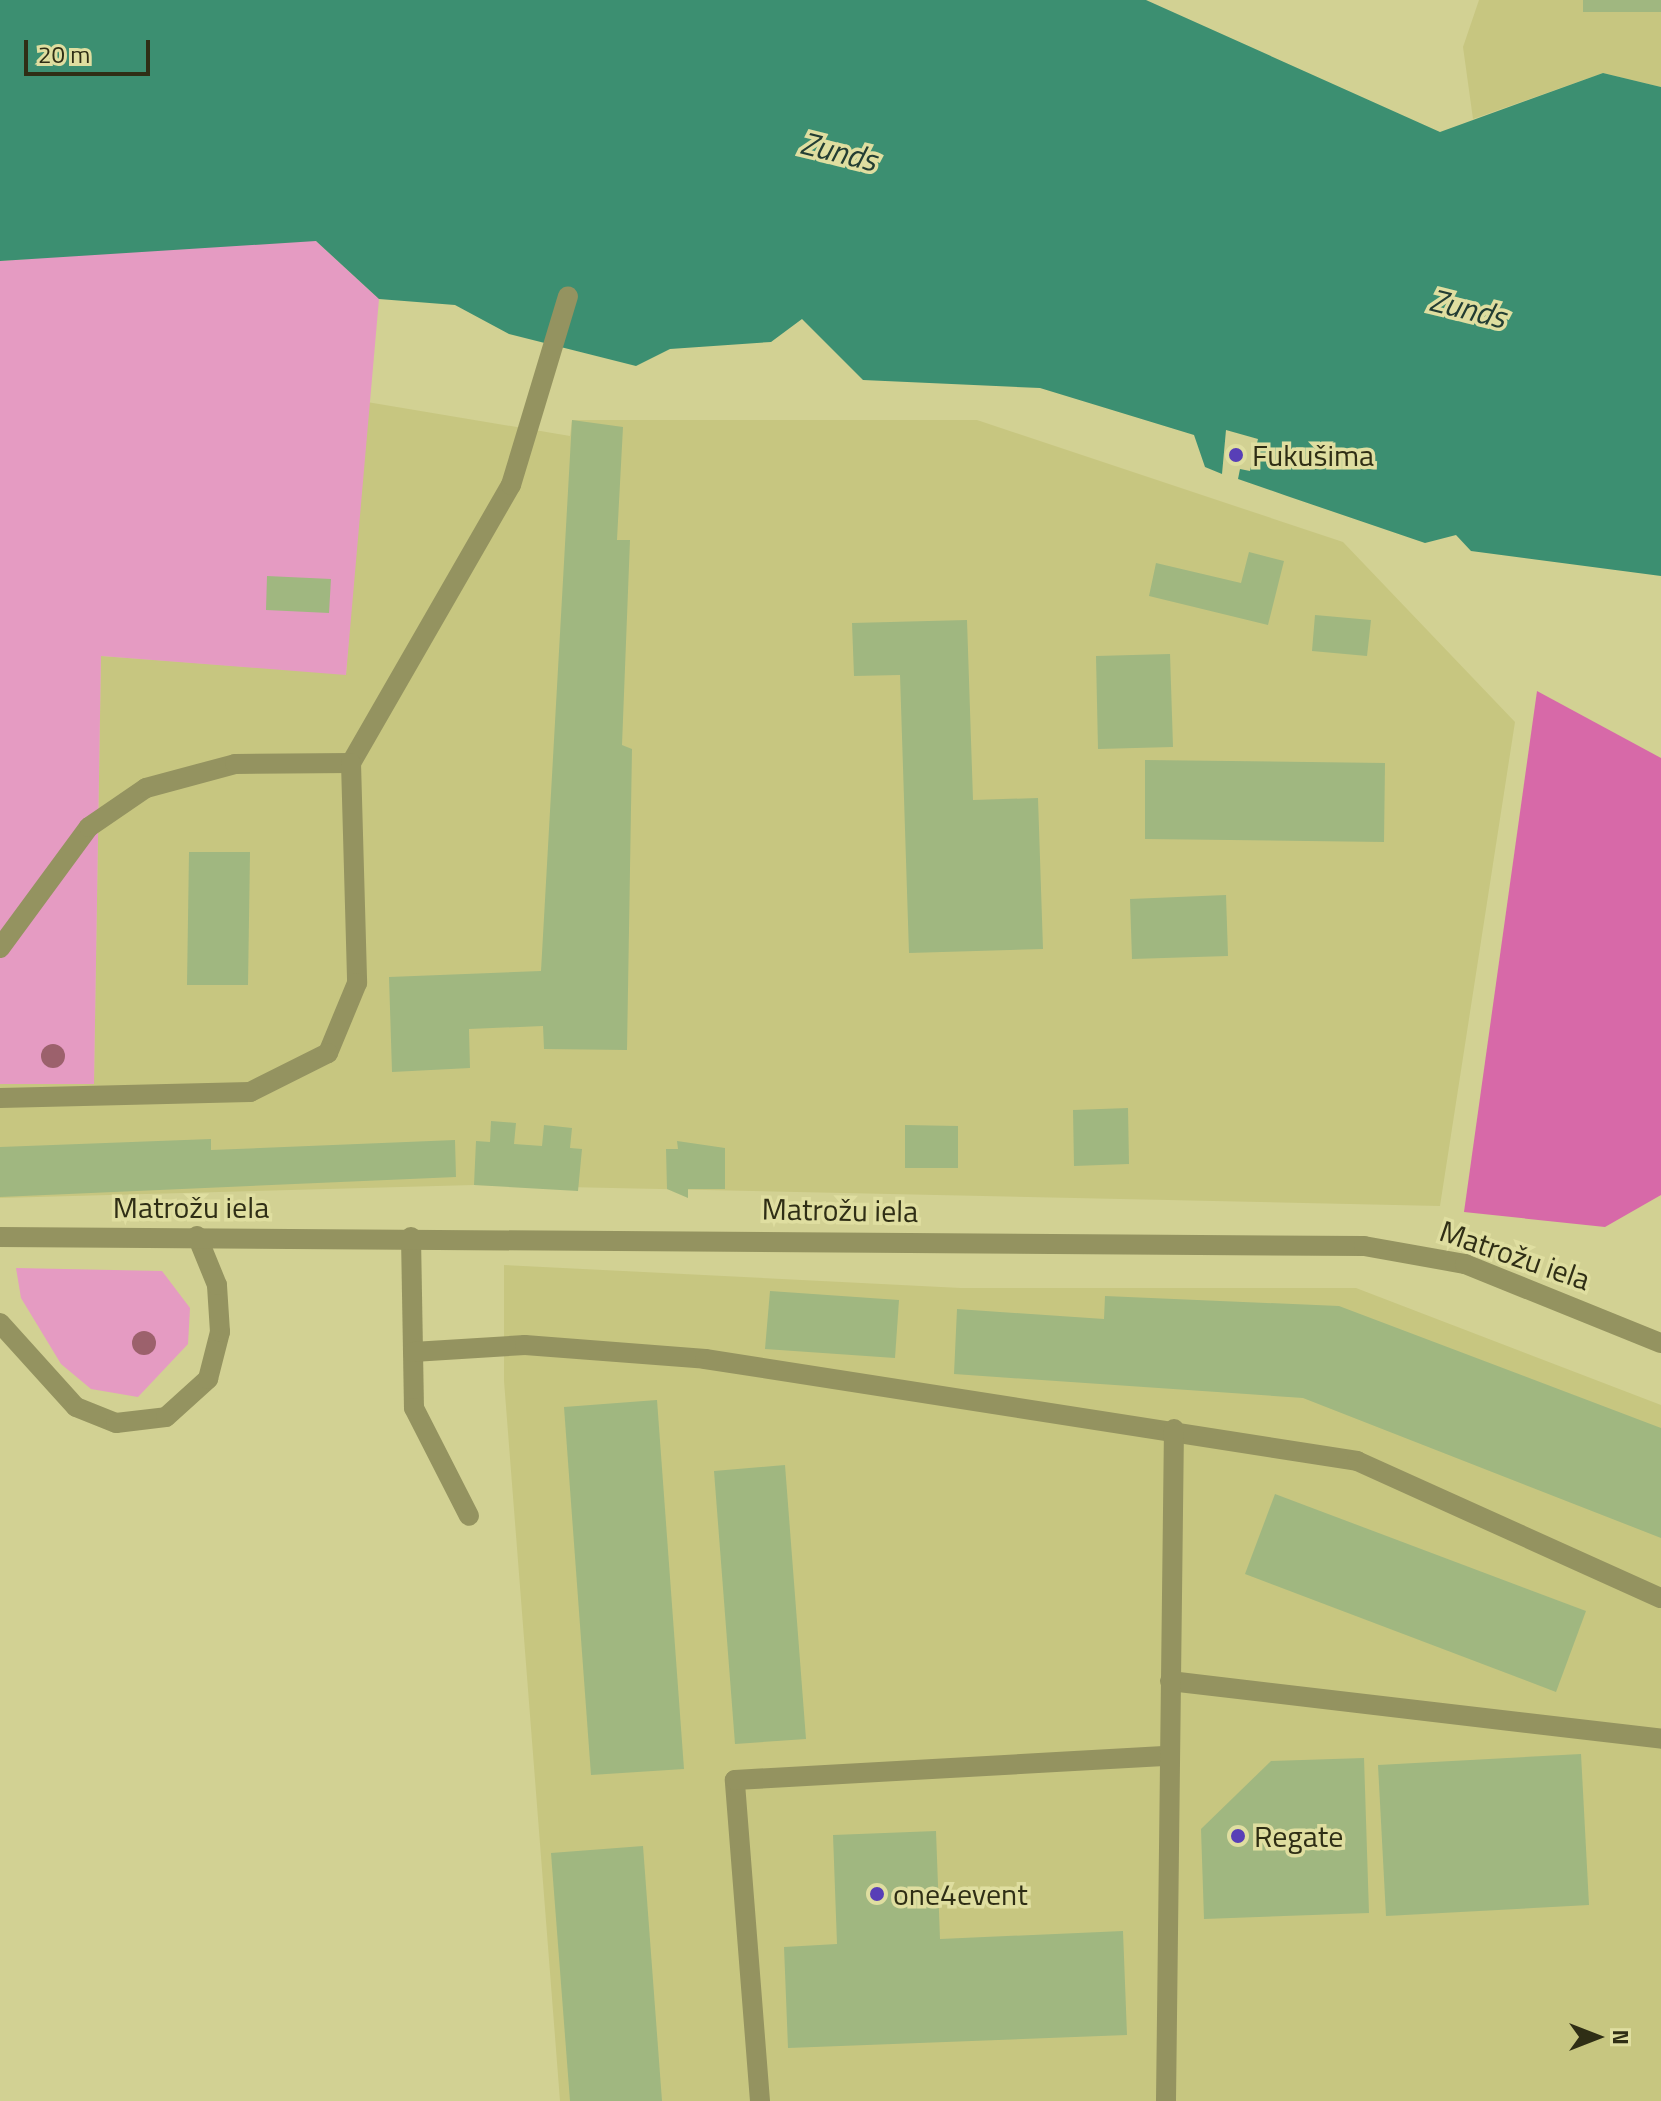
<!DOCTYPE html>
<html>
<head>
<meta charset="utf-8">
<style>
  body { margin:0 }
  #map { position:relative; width:1661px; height:2101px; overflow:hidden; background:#d2d193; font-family:"Titillium Web",sans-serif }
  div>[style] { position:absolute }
  .built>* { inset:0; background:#c7c680 }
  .green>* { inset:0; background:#e59bc2 }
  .forest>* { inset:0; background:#d769a8 }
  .water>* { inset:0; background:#3c8f71 }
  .building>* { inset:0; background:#a0b780 }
  .service>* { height:20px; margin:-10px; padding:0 10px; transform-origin:10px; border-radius:10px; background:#949360 }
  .minor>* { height:20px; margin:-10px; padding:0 10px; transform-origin:10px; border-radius:10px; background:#949360 }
  .trees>* { width:24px; height:24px; margin:-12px; border-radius:50%; background:#9c616c }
  .dots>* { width:22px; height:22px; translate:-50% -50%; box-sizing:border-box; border:4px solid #dfdea0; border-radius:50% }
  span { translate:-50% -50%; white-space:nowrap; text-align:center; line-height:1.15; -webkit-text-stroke:7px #dfdea0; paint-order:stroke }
  .poi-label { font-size:30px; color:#2f2e15 }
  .left { translate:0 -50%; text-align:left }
  .street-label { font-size:30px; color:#2f2e15 }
  .water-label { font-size:32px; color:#233d33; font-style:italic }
  .north { position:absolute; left:1557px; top:1997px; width:80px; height:80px; -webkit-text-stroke:6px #dfdea0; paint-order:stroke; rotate:90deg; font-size:22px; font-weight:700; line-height:32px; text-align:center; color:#2f2e15 }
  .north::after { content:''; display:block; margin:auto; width:28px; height:36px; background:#2f2e15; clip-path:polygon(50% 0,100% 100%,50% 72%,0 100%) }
  .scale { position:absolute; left:24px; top:40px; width:126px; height:36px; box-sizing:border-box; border:4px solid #2f2e15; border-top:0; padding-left:10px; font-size:24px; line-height:28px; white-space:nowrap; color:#2f2e15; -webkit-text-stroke:6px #dfdea0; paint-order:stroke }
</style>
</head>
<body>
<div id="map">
  <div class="built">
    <div style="clip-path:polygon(1479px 0,1661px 0,1661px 87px,1603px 73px,1473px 119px,1463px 47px)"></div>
    <div style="clip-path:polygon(367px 402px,570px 436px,572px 420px,977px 420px,1343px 542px,1515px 722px,1440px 1206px,474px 1185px,0 1198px,0 1084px,94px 1083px,101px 656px,346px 674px)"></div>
    <div style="clip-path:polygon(504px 1265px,961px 1288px,1356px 1288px,1661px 1405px,1661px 2101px,560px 2101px,504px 1381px)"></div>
  </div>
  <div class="green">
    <div style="clip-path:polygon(262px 241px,316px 241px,379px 299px,346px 675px,101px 656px,94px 1084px,0 1084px,0 261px)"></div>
    <div style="clip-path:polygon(16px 1268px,162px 1271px,190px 1308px,188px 1344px,138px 1397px,91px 1389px,61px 1364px,21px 1298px)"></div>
  </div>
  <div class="forest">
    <div style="clip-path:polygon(1537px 691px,1661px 758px,1661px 1195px,1605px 1227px,1464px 1212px)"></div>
  </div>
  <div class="water">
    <div style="clip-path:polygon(0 0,1146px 0,1440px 132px,1603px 73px,1661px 87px,1661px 576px,1471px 551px,1456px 535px,1425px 543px,1287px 496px,1238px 479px,1240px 469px,1250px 471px,1258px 439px,1226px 430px,1222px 474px,1205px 467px,1194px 435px,1040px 388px,863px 380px,802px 319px,771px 342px,670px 349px,636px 366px,509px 334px,455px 305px,379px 299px,316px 241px,0 261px)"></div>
  </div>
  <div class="building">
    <div style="clip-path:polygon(1583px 0,1661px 0,1661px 12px,1583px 12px)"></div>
    <div style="clip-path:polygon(572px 420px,623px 427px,617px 540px,630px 540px,622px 745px,632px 749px,627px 1050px,544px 1049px,543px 1026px,469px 1029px,470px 1068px,392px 1072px,389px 977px,541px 971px)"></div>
    <div style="clip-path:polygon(1249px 552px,1284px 561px,1268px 625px,1149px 596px,1156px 563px,1241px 583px)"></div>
    <div style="clip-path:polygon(267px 576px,331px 579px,329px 613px,266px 610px)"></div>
    <div style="clip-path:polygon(1315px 615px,1371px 620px,1367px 656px,1312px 651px)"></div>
    <div style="clip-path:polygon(967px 620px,973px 800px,1038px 798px,1043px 949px,909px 953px,900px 675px,854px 676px,852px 623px)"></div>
    <div style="clip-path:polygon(1170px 654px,1173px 747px,1098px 749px,1096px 656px)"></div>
    <div style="clip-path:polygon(1145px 760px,1385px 763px,1384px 842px,1145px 839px)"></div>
    <div style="clip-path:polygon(189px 852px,250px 852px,248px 985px,187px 985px)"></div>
    <div style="clip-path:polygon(1226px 895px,1228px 956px,1132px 959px,1130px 899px)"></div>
    <div style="clip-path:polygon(1128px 1108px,1129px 1164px,1074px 1166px,1073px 1110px)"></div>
    <div style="clip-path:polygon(491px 1121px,516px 1123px,514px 1144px,542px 1146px,544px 1125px,572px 1128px,570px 1148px,582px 1149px,578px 1191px,474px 1185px,476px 1141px,490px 1142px)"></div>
    <div style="clip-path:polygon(905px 1125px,958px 1126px,958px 1168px,905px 1168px)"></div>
    <div style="clip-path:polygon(211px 1139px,211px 1150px,455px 1140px,456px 1177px,0 1197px,0 1147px)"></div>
    <div style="clip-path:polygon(677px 1141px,725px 1148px,725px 1189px,688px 1189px,688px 1198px,667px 1189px,666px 1149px,678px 1149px)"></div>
    <div style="clip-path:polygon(770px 1291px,899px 1300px,895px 1358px,765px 1349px)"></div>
    <div style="clip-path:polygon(1105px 1296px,1339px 1306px,1661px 1428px,1661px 1538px,1303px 1398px,954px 1374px,957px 1309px,1104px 1319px)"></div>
    <div style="clip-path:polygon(657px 1400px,684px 1769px,591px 1775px,564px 1407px)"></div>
    <div style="clip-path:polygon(785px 1465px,806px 1739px,735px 1744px,714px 1471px)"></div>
    <div style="clip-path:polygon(1275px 1494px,1586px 1611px,1556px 1692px,1245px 1574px)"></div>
    <div style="clip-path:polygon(1581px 1754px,1589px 1905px,1386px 1916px,1378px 1765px)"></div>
    <div style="clip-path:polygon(1364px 1758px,1369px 1913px,1204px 1919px,1201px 1829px,1271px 1761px)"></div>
    <div style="clip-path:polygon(936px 1831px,940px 1939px,1123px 1931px,1127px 2035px,788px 2048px,784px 1947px,837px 1944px,833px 1835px)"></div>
    <div style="clip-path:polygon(643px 1846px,662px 2101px,570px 2101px,551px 1853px)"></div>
  </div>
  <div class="service">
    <div style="left:351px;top:763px;width:321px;rotate:-60.1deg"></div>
    <div style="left:511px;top:485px;width:197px;rotate:-73.2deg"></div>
    <div style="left:0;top:948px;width:150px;rotate:-53.7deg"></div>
    <div style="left:89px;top:827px;width:69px;rotate:-34.4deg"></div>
    <div style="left:146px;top:788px;width:92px;rotate:-15.1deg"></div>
    <div style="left:235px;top:764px;width:116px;rotate:-0.5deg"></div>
    <div style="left:351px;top:763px;width:220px;rotate:88.4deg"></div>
    <div style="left:357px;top:983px;width:76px;rotate:112.5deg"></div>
    <div style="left:328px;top:1053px;width:87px;rotate:153.4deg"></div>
    <div style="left:250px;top:1092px;width:250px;rotate:178.6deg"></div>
    <div style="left:411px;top:1237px;width:171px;rotate:89deg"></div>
    <div style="left:414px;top:1408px;width:121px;rotate:63deg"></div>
    <div style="left:0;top:1323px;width:113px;rotate:47.9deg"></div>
    <div style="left:76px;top:1407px;width:43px;rotate:21.8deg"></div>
    <div style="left:116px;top:1423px;width:50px;rotate:-6.8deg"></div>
    <div style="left:166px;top:1417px;width:57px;rotate:-42.1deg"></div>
    <div style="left:208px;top:1379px;width:49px;rotate:-75.7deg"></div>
    <div style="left:220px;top:1332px;width:47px;rotate:-93.7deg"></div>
    <div style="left:217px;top:1285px;width:53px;rotate:-112.2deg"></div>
    <div style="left:413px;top:1352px;width:112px;rotate:-3.6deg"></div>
    <div style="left:525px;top:1345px;width:181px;rotate:4.4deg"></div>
    <div style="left:705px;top:1359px;width:660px;rotate:8.89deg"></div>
    <div style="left:1357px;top:1461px;width:333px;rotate:24.3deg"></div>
    <div style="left:1170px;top:1681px;width:494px;rotate:6.7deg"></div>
    <div style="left:760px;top:2101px;width:322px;rotate:-94.5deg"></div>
    <div style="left:735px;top:1780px;width:434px;rotate:-3.2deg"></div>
    <div style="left:1166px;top:2101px;width:672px;rotate:-89.32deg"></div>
  </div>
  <div class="minor">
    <div style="left:0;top:1237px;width:1364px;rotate:0.38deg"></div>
    <div style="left:1364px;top:1246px;width:103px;rotate:10.1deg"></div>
    <div style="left:1465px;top:1264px;width:211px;rotate:22deg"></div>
  </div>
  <div class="trees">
    <div style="left:53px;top:1056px"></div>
    <div style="left:144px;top:1343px"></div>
  </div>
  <div class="dots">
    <div style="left:1236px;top:455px;background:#583fb7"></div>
    <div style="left:1238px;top:1836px;background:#583fb7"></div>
    <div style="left:877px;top:1894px;background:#583fb7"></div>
  </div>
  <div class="poi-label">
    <span class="left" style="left:1252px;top:455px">Fukušima</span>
    <span class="left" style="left:1254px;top:1836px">Regate</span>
    <span class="left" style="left:893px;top:1894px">one4event</span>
  </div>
  <div class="street-label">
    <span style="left:191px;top:1207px">Matrožu iela</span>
    <span style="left:840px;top:1210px;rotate:1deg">Matrožu iela</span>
    <span style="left:1515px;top:1255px;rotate:19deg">Matrožu iela</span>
  </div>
  <div class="water-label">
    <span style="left:839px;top:151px;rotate:14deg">Zunds</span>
    <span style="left:1468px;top:308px;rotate:14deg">Zunds</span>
  </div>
  <div class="north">N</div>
  <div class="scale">20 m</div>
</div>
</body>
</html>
